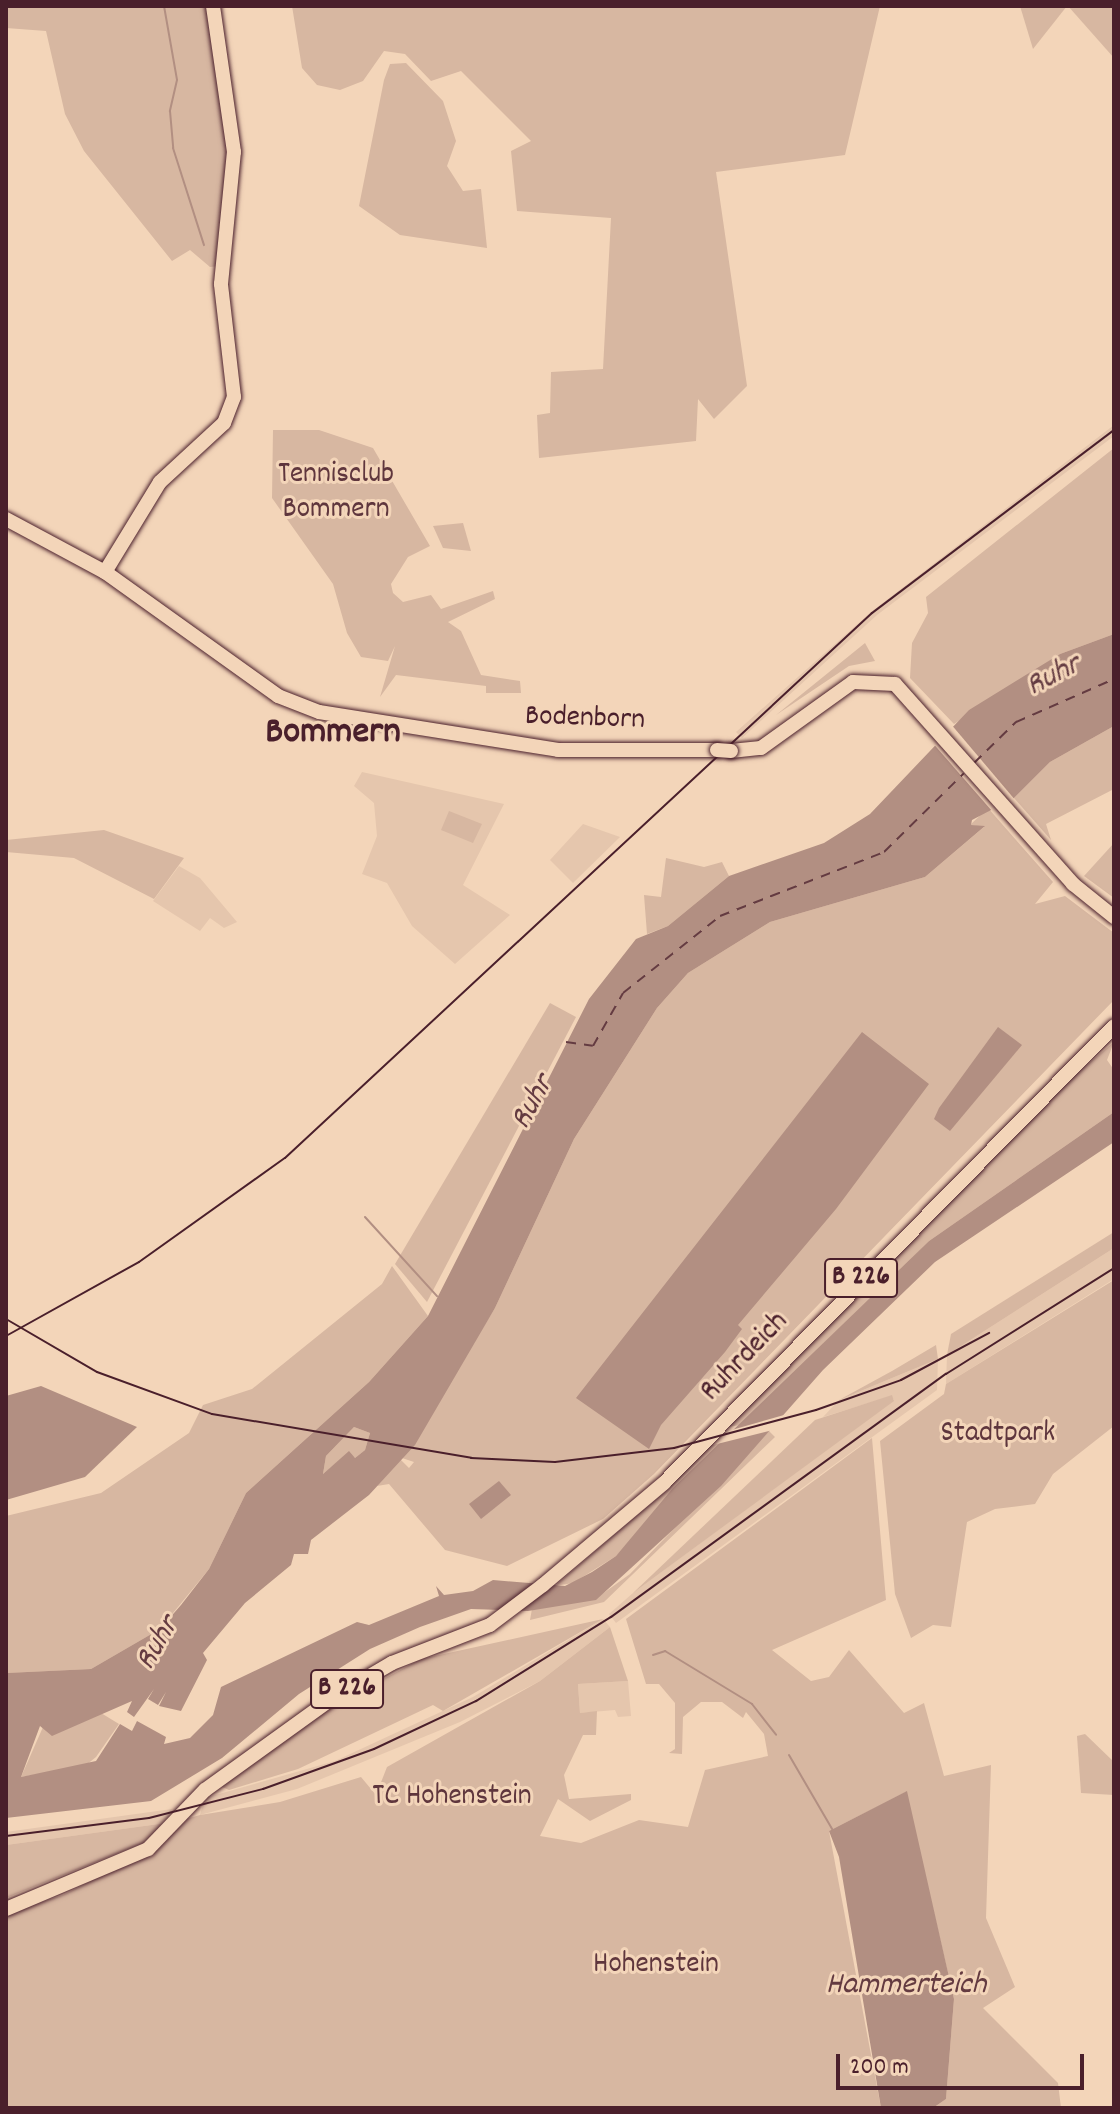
<!DOCTYPE html>
<html>
<head>
<meta charset="utf-8">
<style>
  body { margin:0 }
  #map { position:relative; width:1120px; height:2114px; overflow:hidden; background:#f3d5b9; font-family:Dekko,sans-serif }
  div>[style] { position:absolute }
  .built>* { inset:0; background:#e5c6ad }
  .green>* { inset:0; background:#d7b7a1 }
  .water>* { inset:0; background:#b28f82 }
  .pier>* { inset:0; background:#f3d5b9 }
  .stream>* { height:2px; margin:-1px; padding:0 1px; transform-origin:1px; border-radius:1px; background:#b28f82 }
  .ferry>* { height:2px; margin-top:-1px; transform-origin:0; background:repeating-linear-gradient(90deg,#643b41 0 10px,transparent 0 18px) }
  .roads { filter:drop-shadow(0 0 2px #4a1f2b) drop-shadow(0 0 2px #4a1f2b) }
  .secondary>* { height:14px; margin:-7px; padding:0 7px; transform-origin:7px; border-radius:7px; background:#f3d5b9 }
  .primary>* { height:14px; margin:-7px; padding:0 7px; transform-origin:7px; border-radius:7px; background:#f3d5b9 }
  .rail>* { height:2px; margin:-1px; padding:0 1px; transform-origin:1px; border-radius:1px; background:#4a1f2b }
  .bridges { filter:drop-shadow(0 0 2px #4a1f2b) drop-shadow(0 0 2px #4a1f2b) }
  .secondary-bridge>* { height:14px; margin:-7px; padding:0 7px; transform-origin:7px; border-radius:7px; background:#f3d5b9 }
  span { translate:-50% -50%; white-space:nowrap; text-align:center; line-height:1.15; -webkit-text-stroke:6px #f3d5b9; paint-order:stroke }
  .shield-label span { padding:2px 6px; background:#f3d5b9; border:2px solid; border-radius:6px; -webkit-text-stroke-width:0 }
  .shield-label { font-size:28px; color:#4a1f2b; font-weight:700 }
  .park-label { font-size:30px; color:#5f363d }
  .street-label { font-size:30px; color:#4a1f2b }
  .water-label { font-size:32px; color:#643b41; font-style:italic }
  .district-label { font-size:38px; color:#4a1f2b; font-weight:700 }
  .frame { position:absolute; inset:0; border:8px solid #4a1f2b; pointer-events:none }
  .scale { position:absolute; left:836px; top:2054px; width:248px; height:36px; box-sizing:border-box; border:4px solid #4a1f2b; border-top:0; padding-left:10px; font-size:24px; line-height:28px; white-space:nowrap; color:#4a1f2b; -webkit-text-stroke:6px #f3d5b9; paint-order:stroke }
</style>
</head>
<body>
<div id="map">
  <div class="built">
    <div style="clip-path:polygon(1114px 425px,1114px 436px,877px 615px,742px 738px,736px 732px,871px 612px)"></div>
    <div style="clip-path:polygon(362px 772px,504px 804px,463px 885px,510px 915px,455px 964px,412px 926px,387px 883px,362px 874px,377px 836px,374px 803px,354px 786px)"></div>
    <div style="clip-path:polygon(583px 824px,620px 837px,573px 883px,550px 860px)"></div>
    <div style="clip-path:polygon(179px 866px,200px 878px,237px 922px,224px 928px,210px 918px,200px 931px,153px 901px)"></div>
    <div style="clip-path:polygon(1114px 1248px,1114px 1279px,946px 1384px,947px 1355px)"></div>
    <div style="clip-path:polygon(938px 1359px,937px 1390px,616px 1623px,609px 1614px,633px 1593px,894px 1400px,891px 1396px,823px 1417px,839px 1400px)"></div>
    <div style="clip-path:polygon(603px 1619px,610px 1627px,540px 1681px,460px 1722px,297px 1789px,200px 1815px,205px 1798px,335px 1761px,473px 1697px)"></div>
    <div style="clip-path:polygon(628px 1681px,631px 1716px,618px 1717px,615px 1710px,580px 1713px,578px 1684px)"></div>
    <div style="clip-path:polygon(172px 1809px,166px 1823px,6px 1845px,6px 1832px)"></div>
  </div>
  <div class="green">
    <div style="clip-path:polygon(6px 6px,209px 6px,228px 130px,219px 266px,210px 267px,190px 250px,172px 261px,84px 151px,65px 114px,46px 31px,6px 28px)"></div>
    <div style="clip-path:polygon(292px 6px,880px 6px,845px 155px,716px 172px,747px 386px,714px 419px,698px 399px,696px 441px,539px 458px,537px 415px,550px 413px,551px 372px,603px 369px,611px 218px,517px 211px,511px 151px,531px 141px,461px 71px,431px 81px,405px 54px,384px 51px,363px 81px,340px 90px,317px 85px,302px 68px)"></div>
    <div style="clip-path:polygon(1020px 6px,1067px 6px,1033px 49px)"></div>
    <div style="clip-path:polygon(1068px 6px,1114px 6px,1114px 58px)"></div>
    <div style="clip-path:polygon(406px 63px,443px 101px,456px 141px,447px 166px,463px 191px,481px 189px,487px 248px,400px 235px,359px 206px,384px 80px,390px 64px)"></div>
    <div style="clip-path:polygon(273px 430px,319px 430px,373px 448px,430px 546px,408px 557px,391px 584px,393px 593px,403px 602px,431px 595px,441px 609px,493px 591px,495px 599px,448px 622px,461px 631px,481px 675px,520px 681px,521px 693px,486px 693px,486px 686px,396px 675px,380px 697px,395px 646px,388px 661px,361px 657px,347px 633px,333px 584px,272px 498px)"></div>
    <div style="clip-path:polygon(1114px 448px,1114px 634px,1060px 654px,954px 724px,910px 678px,912px 643px,928px 613px,926px 597px)"></div>
    <div style="clip-path:polygon(463px 523px,471px 551px,443px 548px,433px 526px)"></div>
    <div style="clip-path:polygon(865px 643px,875px 661px,849px 666px,776px 715px)"></div>
    <div style="clip-path:polygon(1114px 726px,1114px 789px,1046px 824px,1051px 840px,1014px 798px,1050px 762px)"></div>
    <div style="clip-path:polygon(988px 808px,1053px 882px,1035px 904px,1065px 896px,1114px 933px,1114px 1000px,654px 1474px,603px 1519px,507px 1566px,445px 1550px,389px 1484px,377px 1486px,400px 1459px,409px 1468px,414px 1462px,402px 1458px,495px 1308px,574px 1139px,657px 1008px,688px 973px,770px 922px,925px 877px,984px 827px,970px 825px)"></div>
    <div style="clip-path:polygon(449px 811px,482px 824px,473px 843px,441px 830px)"></div>
    <div style="clip-path:polygon(104px 830px,184px 858px,154px 899px,74px 858px,6px 852px,6px 840px)"></div>
    <div style="clip-path:polygon(1114px 843px,1114px 898px,1084px 876px)"></div>
    <div style="clip-path:polygon(666px 858px,704px 867px,722px 862px,729px 876px,668px 926px,647px 934px,644px 895px,661px 897px)"></div>
    <div style="clip-path:polygon(550px 1003px,576px 1017px,427px 1302px,395px 1264px)"></div>
    <div style="clip-path:polygon(1114px 1042px,1107px 1060px,1114px 1070px,1114px 1112px,929px 1241px,740px 1425px,722px 1428px,1050px 1096px)"></div>
    <div style="clip-path:polygon(1114px 1232px,1114px 1248px,947px 1355px,951px 1334px)"></div>
    <div style="clip-path:polygon(392px 1266px,428px 1316px,369px 1382px,246px 1493px,209px 1569px,160px 1629px,91px 1669px,6px 1673px,6px 1516px,101px 1493px,189px 1433px,203px 1405px,252px 1389px,382px 1284px)"></div>
    <div style="clip-path:polygon(1114px 1280px,1114px 1426px,1053px 1474px,1035px 1504px,995px 1509px,967px 1522px,951px 1627px,933px 1625px,911px 1638px,895px 1594px,880px 1441px,944px 1394px,946px 1384px)"></div>
    <div style="clip-path:polygon(936px 1345px,938px 1359px,839px 1400px,892px 1371px)"></div>
    <div style="clip-path:polygon(892px 1395px,894px 1401px,633px 1593px,815px 1420px)"></div>
    <div style="clip-path:polygon(354px 1427px,370px 1433px,365px 1450px,355px 1458px,348px 1453px,323px 1474px,326px 1456px)"></div>
    <div style="clip-path:polygon(769px 1431px,775px 1437px,604px 1602px,530px 1620px,532px 1609px,598px 1597px,630px 1574px)"></div>
    <div style="clip-path:polygon(872px 1438px,886px 1600px,772px 1650px,811px 1681px,829px 1677px,849px 1650px,904px 1713px,924px 1703px,944px 1776px,991px 1765px,986px 1918px,1015px 1987px,983px 2008px,1058px 2083px,1061px 2108px,933px 2108px,946px 2099px,954px 1999px,906px 1792px,829px 1831px,881px 2108px,6px 2108px,6px 1914px,63px 1895px,157px 1848px,186px 1819px,200px 1815px,280px 1802px,361px 1777px,376px 1795px,387px 1767px,540px 1681px,610px 1627px,628px 1681px,578px 1684px,580px 1713px,597px 1711px,596px 1735px,583px 1735px,564px 1775px,569px 1799px,631px 1794px,631px 1800px,590px 1821px,558px 1799px,540px 1836px,581px 1843px,639px 1820px,688px 1827px,705px 1770px,768px 1756px,764px 1734px,746px 1712px,743px 1718px,722px 1702px,701px 1702px,683px 1717px,682px 1754px,669px 1753px,675px 1749px,675px 1703px,659px 1684px,646px 1684px,626px 1619px)"></div>
    <div style="clip-path:polygon(722px 1442px,616px 1556px,573px 1583px,555px 1586px,674px 1483px,706px 1447px)"></div>
    <div style="clip-path:polygon(603px 1619px,443px 1711px,433px 1705px,298px 1769px,229px 1790px,220px 1786px,322px 1712px,421px 1659px)"></div>
    <div style="clip-path:polygon(101px 1713px,119px 1724px,96px 1757px,85px 1766px,21px 1777px,43px 1727px)"></div>
    <div style="clip-path:polygon(1085px 1734px,1114px 1762px,1114px 1795px,1081px 1793px,1077px 1736px)"></div>
    <div style="clip-path:polygon(166px 1823px,143px 1843px,6px 1898px,6px 1845px)"></div>
  </div>
  <div class="water">
    <div style="clip-path:polygon(evenodd,1114px 634px,1114px 726px,1050px 762px,1014px 798px,972px 820px,971px 825px,985px 826px,925px 877px,770px 922px,688px 973px,657px 1008px,574px 1139px,495px 1308px,415px 1445px,369px 1495px,311px 1540px,308px 1554px,294px 1554px,291px 1565px,245px 1603px,203px 1653px,207px 1660px,181px 1711px,159px 1706px,166px 1692px,158px 1705px,148px 1699px,154px 1689px,134px 1717px,127px 1712px,132px 1701px,52px 1736px,40px 1726px,21px 1777px,96px 1761px,120px 1724px,132px 1731px,137px 1721px,166px 1737px,164px 1744px,190px 1738px,213px 1715px,221px 1687px,357px 1622px,369px 1625px,439px 1596px,436px 1586px,444px 1595px,473px 1591px,493px 1580px,565px 1586px,592px 1572px,616px 1556px,673px 1488px,929px 1241px,1114px 1112px,1114px 1142px,935px 1262px,823px 1370px,721px 1486px,596px 1600px,528px 1611px,471px 1609px,420px 1627px,370px 1649px,299px 1694px,222px 1758px,151px 1801px,6px 1818px,6px 1673px,91px 1669px,160px 1629px,181px 1605px,209px 1569px,246px 1493px,369px 1382px,428px 1316px,589px 999px,636px 939px,668px 926px,729px 876px,824px 843px,870px 814px,969px 710px,1060px 654px,1114px 634px,354px 1427px,370px 1433px,365px 1450px,355px 1458px,349px 1451px,323px 1474px,326px 1456px,354px 1427px)"></div>
    <div style="clip-path:polygon(998px 1027px,1022px 1045px,950px 1131px,934px 1119px,939px 1108px)"></div>
    <div style="clip-path:polygon(862px 1032px,929px 1084px,836px 1209px,738px 1325px,742px 1329px,725px 1352px,661px 1425px,649px 1449px,576px 1398px)"></div>
    <div style="clip-path:polygon(41px 1386px,137px 1427px,85px 1477px,6px 1500px,6px 1396px)"></div>
    <div style="clip-path:polygon(499px 1481px,511px 1495px,481px 1519px,469px 1504px)"></div>
    <div style="clip-path:polygon(907px 1791px,954px 1999px,946px 2099px,933px 2108px,881px 2108px,839px 1857px,829px 1831px)"></div>
  </div>
  <div class="pier">
    <div style="clip-path:polygon(950px 723px,1016px 801px,992px 811px,931px 741px)"></div>
    <div style="clip-path:polygon(791px 1413px,777px 1429px,713px 1445px,728px 1431px)"></div>
  </div>
  <div class="stream">
    <div style="left:164px;top:6px;width:75px;rotate:80deg"></div>
    <div style="left:177px;top:80px;width:32px;rotate:103deg"></div>
    <div style="left:170px;top:111px;width:37px;rotate:85deg"></div>
    <div style="left:173px;top:148px;width:102px;rotate:72.3deg"></div>
    <div style="left:365px;top:1217px;width:107px;rotate:47.7deg"></div>
    <div style="left:653px;top:1655px;width:13px;rotate:-18deg"></div>
    <div style="left:665px;top:1651px;width:102px;rotate:31.3deg"></div>
    <div style="left:752px;top:1704px;width:39px;rotate:52deg"></div>
    <div style="left:789px;top:1755px;width:86px;rotate:59.8deg"></div>
  </div>
  <div class="ferry">
    <div style="left:974px;top:763px;width:59px;rotate:-44.3deg"></div>
    <div style="left:1016px;top:722px;width:107px;rotate:-23.7deg"></div>
    <div style="left:566px;top:1042px;width:27px;rotate:8deg"></div>
    <div style="left:593px;top:1046px;width:61px;rotate:-60.5deg"></div>
    <div style="left:623px;top:993px;width:124px;rotate:-38.4deg"></div>
    <div style="left:720px;top:916px;width:176px;rotate:-21.3deg"></div>
    <div style="left:884px;top:852px;width:112px;rotate:-44.6deg"></div>
  </div>
  <div class="roads">
    <div class="secondary">
      <div style="left:6px;top:519px;width:112px;rotate:28.2deg"></div>
      <div style="left:105px;top:572px;width:213px;rotate:35.6deg"></div>
      <div style="left:278px;top:696px;width:44px;rotate:21.3deg"></div>
      <div style="left:319px;top:712px;width:242px;rotate:9deg"></div>
      <div style="left:558px;top:750px;width:159px"></div>
      <div style="left:105px;top:572px;width:105px;rotate:-58.6deg"></div>
      <div style="left:160px;top:482px;width:87px;rotate:-42.7deg"></div>
      <div style="left:224px;top:423px;width:28px;rotate:-69deg"></div>
      <div style="left:234px;top:397px;width:114px;rotate:-96.6deg"></div>
      <div style="left:221px;top:284px;width:133px;rotate:-84.4deg"></div>
      <div style="left:234px;top:152px;width:148px;rotate:-98.2deg"></div>
      <div style="left:731px;top:751px;width:30px;rotate:-6deg"></div>
      <div style="left:761px;top:748px;width:113px;rotate:-35.7deg"></div>
      <div style="left:853px;top:682px;width:42px;rotate:2.7deg"></div>
      <div style="left:895px;top:684px;width:268px;rotate:48.3deg"></div>
      <div style="left:1073px;top:884px;width:53px;rotate:38.8deg"></div>
    </div>
    <div class="primary">
      <div style="left:6px;top:1909px;width:154px;rotate:-22.9deg"></div>
      <div style="left:148px;top:1849px;width:82px;rotate:-46deg"></div>
      <div style="left:205px;top:1790px;width:159px;rotate:-35.8deg"></div>
      <div style="left:334px;top:1697px;width:67px;rotate:-30.4deg"></div>
      <div style="left:392px;top:1663px;width:105px;rotate:-21.2deg"></div>
      <div style="left:490px;top:1625px;width:66px;rotate:-37deg"></div>
      <div style="left:543px;top:1585px;width:158px;rotate:-40.1deg"></div>
      <div style="left:664px;top:1483px;width:641px;rotate:-45.44deg"></div>
    </div>
  </div>
  <div class="rail">
    <div style="left:6px;top:1319px;width:105px;rotate:30.2deg"></div>
    <div style="left:97px;top:1372px;width:122px;rotate:20.1deg"></div>
    <div style="left:212px;top:1414px;width:263px;rotate:9.6deg"></div>
    <div style="left:471px;top:1458px;width:84px;rotate:2.7deg"></div>
    <div style="left:555px;top:1462px;width:120px;rotate:-6.7deg"></div>
    <div style="left:674px;top:1448px;width:147px;rotate:-15deg"></div>
    <div style="left:816px;top:1410px;width:90px;rotate:-19.4deg"></div>
    <div style="left:901px;top:1380px;width:100px;rotate:-28.1deg"></div>
    <div style="left:6px;top:1336px;width:152px;rotate:-29.1deg"></div>
    <div style="left:139px;top:1262px;width:179px;rotate:-35.5deg"></div>
    <div style="left:285px;top:1158px;width:801px;rotate:-42.88deg"></div>
    <div style="left:872px;top:613px;width:303px;rotate:-37.1deg"></div>
    <div style="left:6px;top:1836px;width:144px;rotate:-7.2deg"></div>
    <div style="left:149px;top:1818px;width:118px;rotate:-14.3deg"></div>
    <div style="left:263px;top:1789px;width:118px;rotate:-19.8deg"></div>
    <div style="left:374px;top:1749px;width:113px;rotate:-25.2deg"></div>
    <div style="left:476px;top:1701px;width:159px;rotate:-31.9deg"></div>
    <div style="left:611px;top:1617px;width:414px;rotate:-36deg"></div>
    <div style="left:946px;top:1374px;width:199px;rotate:-32.2deg"></div>
  </div>
  <div class="bridges">
    <div class="secondary-bridge">
      <div style="left:717px;top:750px;width:14px;rotate:4deg"></div>
    </div>
  </div>
  <div class="shield-label">
    <span style="left:861px;top:1278px">B 226</span>
    <span style="left:347px;top:1689px">B 226</span>
  </div>
  <div class="park-label">
    <span style="left:336px;top:493px">Tennisclub<br>Bommern</span>
    <span style="left:998px;top:1435px">Stadtpark</span>
    <span style="left:452px;top:1798px">TC Hohenstein</span>
    <span style="left:656px;top:1966px">Hohenstein</span>
  </div>
  <div class="street-label">
    <span style="left:585px;top:720px;rotate:2deg">Bodenborn</span>
    <span style="left:746px;top:1358px;rotate:-46deg">Ruhrdeich</span>
  </div>
  <div class="water-label">
    <span style="left:1054px;top:677px;rotate:-27deg">Ruhr</span>
    <span style="left:534px;top:1103px;rotate:-61deg">Ruhr</span>
    <span style="left:159px;top:1644px;rotate:-60deg">Ruhr</span>
    <span style="left:906px;top:1986px">Hammerteich</span>
  </div>
  <div class="district-label">
    <span style="left:333px;top:734px">Bommern</span>
  </div>
  <div class="frame"></div>
  <div class="scale">200 m</div>
</div>
</body>
</html>
